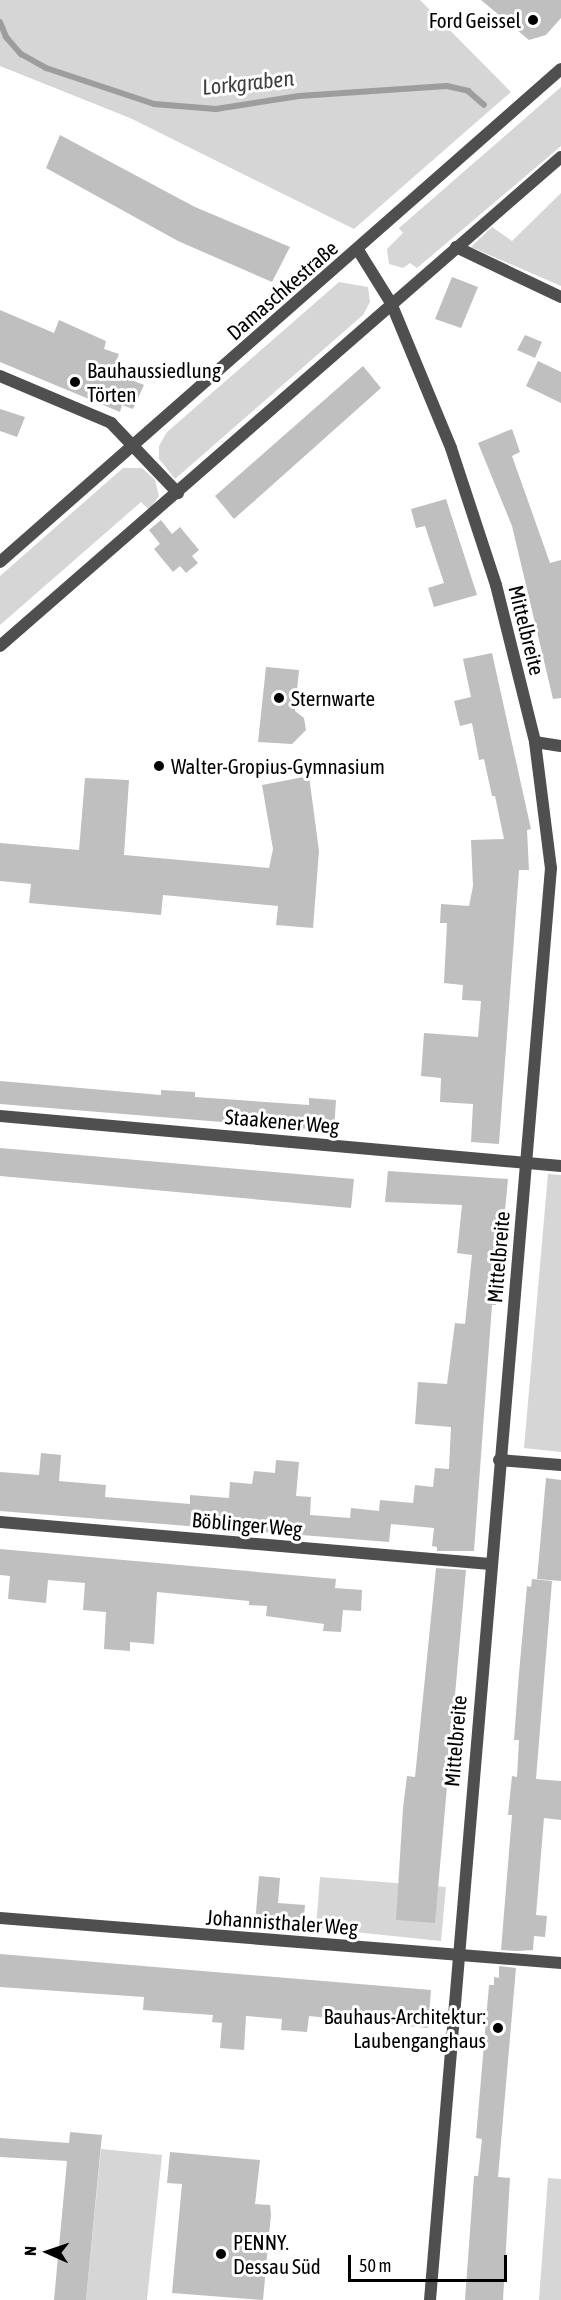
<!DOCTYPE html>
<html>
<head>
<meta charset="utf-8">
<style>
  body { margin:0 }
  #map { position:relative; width:561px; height:2300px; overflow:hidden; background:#fff; font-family:"Asap Condensed",sans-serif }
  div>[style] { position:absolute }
  .green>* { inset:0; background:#d6d6d6 }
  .stream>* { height:6px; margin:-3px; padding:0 3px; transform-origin:3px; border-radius:3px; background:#9d9d9d }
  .building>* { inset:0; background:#bfbfbf }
  .minor>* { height:12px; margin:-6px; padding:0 6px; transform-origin:6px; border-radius:6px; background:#4f4f4f }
  .dots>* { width:16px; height:16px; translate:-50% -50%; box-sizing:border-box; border:3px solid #fff; border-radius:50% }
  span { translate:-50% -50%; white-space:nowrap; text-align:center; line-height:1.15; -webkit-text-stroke:6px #fff; paint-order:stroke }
  .poi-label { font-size:21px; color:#000 }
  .right { translate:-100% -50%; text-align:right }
  .left { translate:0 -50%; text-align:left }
  .street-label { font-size:21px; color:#000 }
  .water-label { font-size:22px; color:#3e3e3e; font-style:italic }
  .north { position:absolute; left:18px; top:2222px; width:60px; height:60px; -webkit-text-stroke:4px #fff; paint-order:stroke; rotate:273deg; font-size:16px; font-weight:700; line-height:24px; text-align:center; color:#000 }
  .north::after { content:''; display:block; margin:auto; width:21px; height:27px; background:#000; clip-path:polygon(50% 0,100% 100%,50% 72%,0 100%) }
  .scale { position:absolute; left:348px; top:2255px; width:159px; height:27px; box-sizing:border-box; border:3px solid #000; border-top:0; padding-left:8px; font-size:18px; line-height:21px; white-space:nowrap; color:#000; -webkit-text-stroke:4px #fff; paint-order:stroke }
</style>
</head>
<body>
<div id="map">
  <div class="green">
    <div style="clip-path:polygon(0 0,420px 0,511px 92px,354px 229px,130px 118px,0 66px)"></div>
    <div style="clip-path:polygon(561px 87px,561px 146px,417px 268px,410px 263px,403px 268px,389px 264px,387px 249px,403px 233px,399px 228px)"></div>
    <div style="clip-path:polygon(561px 193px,561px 286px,471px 247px,492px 227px,512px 241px)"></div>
    <div style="clip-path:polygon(339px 282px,368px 287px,370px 302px,363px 315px,175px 479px,159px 459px,159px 446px,167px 432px)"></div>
    <div style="clip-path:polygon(123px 468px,142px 468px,155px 480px,159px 496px,149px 510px,141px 502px,0 625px,0 576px)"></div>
    <div style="clip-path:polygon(548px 1174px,561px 1175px,561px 1452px,524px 1448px)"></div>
    <div style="clip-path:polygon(320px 1877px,446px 1887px,441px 1941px,316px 1928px)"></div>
    <div style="clip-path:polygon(101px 2149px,162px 2155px,147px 2300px,86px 2300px)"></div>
    <div style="clip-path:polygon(548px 2178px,561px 2179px,561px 2300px,539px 2300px)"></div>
  </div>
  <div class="stream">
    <div style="left:0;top:22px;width:16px;rotate:68deg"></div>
    <div style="left:6px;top:37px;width:23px;rotate:49deg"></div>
    <div style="left:21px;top:54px;width:29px;rotate:29deg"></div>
    <div style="left:46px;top:68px;width:114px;rotate:18.4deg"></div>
    <div style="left:154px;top:104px;width:62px;rotate:4.6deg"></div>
    <div style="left:216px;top:109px;width:84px;rotate:-8.9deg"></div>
    <div style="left:299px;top:96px;width:148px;rotate:-3.9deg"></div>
    <div style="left:447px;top:86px;width:22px;rotate:13deg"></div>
    <div style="left:468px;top:91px;width:21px;rotate:41deg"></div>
  </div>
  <div class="building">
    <div style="clip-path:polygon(481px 0,561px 0,561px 18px,546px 35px,529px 40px)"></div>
    <div style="clip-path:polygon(60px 135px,195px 207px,290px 247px,272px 282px,178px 241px,46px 168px)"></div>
    <div style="clip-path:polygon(452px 277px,478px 287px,461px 328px,435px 319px)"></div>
    <div style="clip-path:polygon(0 310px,54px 333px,59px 320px,106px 341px,104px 349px,119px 354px,112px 372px,144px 385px,133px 409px,122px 405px,120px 412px,0 362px)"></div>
    <div style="clip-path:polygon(525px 335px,542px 342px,535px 358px,517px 350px)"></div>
    <div style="clip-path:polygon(538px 361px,561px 372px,561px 403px,526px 386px)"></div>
    <div style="clip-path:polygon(363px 366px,381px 388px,234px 519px,215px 496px)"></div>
    <div style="clip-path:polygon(0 409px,25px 417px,17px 437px,0 431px)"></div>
    <div style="clip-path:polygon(512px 429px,520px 452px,512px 456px,550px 563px,561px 560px,561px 698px,553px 699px,512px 526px,478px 443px)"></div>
    <div style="clip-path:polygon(446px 499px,477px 595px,434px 607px,428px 588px,444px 583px,425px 526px,416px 528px,411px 509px)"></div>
    <div style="clip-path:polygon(161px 520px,172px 534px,180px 527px,199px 550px,192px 556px,198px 563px,186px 573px,180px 566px,173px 572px,154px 549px,160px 544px,149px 530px)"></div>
    <div style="clip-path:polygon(492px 653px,531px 829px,527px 830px,529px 870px,519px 870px,499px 1144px,471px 1142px,473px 1104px,440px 1102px,441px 1078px,421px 1076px,424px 1033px,478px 1037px,481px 1001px,462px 1000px,463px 985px,444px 983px,447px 923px,440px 923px,441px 904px,469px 906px,473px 886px,471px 840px,504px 839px,495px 796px,492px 796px,484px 759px,479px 760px,472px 723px,460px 726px,454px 701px,471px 697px,463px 659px)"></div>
    <div style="clip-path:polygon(266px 667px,299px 670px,295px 711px,304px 718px,306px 730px,292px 744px,258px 742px)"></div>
    <div style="clip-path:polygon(309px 776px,319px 851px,313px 928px,276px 925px,278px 906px,195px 898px,163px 895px,161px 915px,29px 903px,31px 884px,0 881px,0 843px,79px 850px,85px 778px,129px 780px,124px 855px,269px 868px,273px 849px,262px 785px)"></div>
    <div style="clip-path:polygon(0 1081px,161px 1095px,161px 1090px,195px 1092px,195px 1097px,309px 1105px,309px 1098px,336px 1100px,334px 1131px,0 1104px)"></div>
    <div style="clip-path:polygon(0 1148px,354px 1179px,351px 1208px,0 1176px)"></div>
    <div style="clip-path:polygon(388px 1171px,508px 1179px,496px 1305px,492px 1305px,474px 1551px,437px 1551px,437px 1547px,432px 1546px,434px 1528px,391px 1524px,389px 1542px,0 1511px,0 1472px,39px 1475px,41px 1453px,61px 1455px,59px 1481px,106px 1485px,105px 1497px,190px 1504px,190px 1495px,229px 1498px,230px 1482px,252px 1484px,254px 1471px,275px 1473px,276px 1460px,299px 1462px,296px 1496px,311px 1497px,310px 1515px,350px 1518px,351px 1508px,379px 1511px,380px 1500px,413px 1503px,415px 1485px,433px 1487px,435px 1468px,449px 1469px,451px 1427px,415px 1424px,418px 1382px,447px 1384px,455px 1323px,465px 1324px,472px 1255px,457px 1253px,462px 1205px,385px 1202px)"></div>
    <div style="clip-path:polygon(546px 1478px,561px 1480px,561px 1581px,537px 1579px)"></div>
    <div style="clip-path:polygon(0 1549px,336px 1579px,335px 1588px,362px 1590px,361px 1611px,343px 1610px,341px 1632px,323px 1631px,324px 1624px,266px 1616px,267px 1606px,249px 1605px,249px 1601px,157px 1592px,154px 1644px,130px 1642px,130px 1651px,104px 1649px,106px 1612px,83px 1610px,85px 1583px,48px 1580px,46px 1603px,8px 1599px,10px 1576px,0 1575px)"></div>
    <div style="clip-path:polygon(436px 1568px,466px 1570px,435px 1923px,396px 1920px,403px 1808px,407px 1776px,415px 1777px)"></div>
    <div style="clip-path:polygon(532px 1579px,552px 1581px,536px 1779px,561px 1781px,561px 1820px,544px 1818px,536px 1915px,547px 1916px,545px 1937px,534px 1936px,533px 1950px,517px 1951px,501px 1950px,512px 1815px,508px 1815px,512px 1776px,517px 1777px,519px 1740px,514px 1740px,519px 1673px,527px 1586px,531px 1587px)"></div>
    <div style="clip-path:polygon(259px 1876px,280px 1878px,278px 1903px,305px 1905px,303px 1928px,255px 1924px)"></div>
    <div style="clip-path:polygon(0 1954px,431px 1990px,428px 2028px,309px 2016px,307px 2032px,281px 2030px,282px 2019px,246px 2016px,244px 2050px,220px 2048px,222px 2023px,212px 2022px,213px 2015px,143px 2010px,144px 1997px,0 1987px)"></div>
    <div style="clip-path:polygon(499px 1966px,516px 1968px,498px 2177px,510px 2178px,503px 2300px,465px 2300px,474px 2176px,478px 2176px,482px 2139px,476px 2138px,489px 1985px,494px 1985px,494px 1977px,499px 1978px)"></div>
    <div style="clip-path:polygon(70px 2132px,102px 2135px,86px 2300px,54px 2300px,67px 2161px,0 2157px,0 2138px,69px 2143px)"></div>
    <div style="clip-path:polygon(170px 2152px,260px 2160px,255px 2204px,270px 2205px,271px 2214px,263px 2300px,172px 2293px,182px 2184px,167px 2183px)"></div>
  </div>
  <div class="minor">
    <div style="left:456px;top:247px;width:116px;rotate:25.5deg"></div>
    <div style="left:358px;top:250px;width:62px;rotate:58.1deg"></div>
    <div style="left:391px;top:303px;width:157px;rotate:67.5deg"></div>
    <div style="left:451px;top:448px;width:144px;rotate:71.8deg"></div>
    <div style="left:496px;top:585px;width:162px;rotate:76deg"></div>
    <div style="left:535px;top:742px;width:127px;rotate:82.8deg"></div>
    <div style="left:551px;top:868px;width:1437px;rotate:94.83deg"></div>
    <div style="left:0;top:376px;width:121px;rotate:22.9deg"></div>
    <div style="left:111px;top:423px;width:97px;rotate:46.3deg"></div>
    <div style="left:0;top:562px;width:747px;rotate:-41.31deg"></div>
    <div style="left:0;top:646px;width:744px;rotate:-41.08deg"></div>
    <div style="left:535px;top:742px;width:26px;rotate:9deg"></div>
    <div style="left:0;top:1116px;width:563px;rotate:5.09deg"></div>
    <div style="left:499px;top:1460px;width:62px;rotate:4.6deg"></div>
    <div style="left:0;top:1522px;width:492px;rotate:4.9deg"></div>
    <div style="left:0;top:1918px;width:563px;rotate:4.59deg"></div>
  </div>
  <div class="dots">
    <div style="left:533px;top:20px;background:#000"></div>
    <div style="left:75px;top:382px;background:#000"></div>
    <div style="left:279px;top:698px;background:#000"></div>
    <div style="left:159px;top:766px;background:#000"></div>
    <div style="left:498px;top:2028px;background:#000"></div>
    <div style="left:221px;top:2254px;background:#000"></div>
  </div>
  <div class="poi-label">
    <span class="right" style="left:521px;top:20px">Ford Geissel</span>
    <span class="left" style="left:87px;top:382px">Bauhaussiedlung<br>Törten</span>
    <span class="left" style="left:291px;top:698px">Sternwarte</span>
    <span class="left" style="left:171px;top:766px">Walter-Gropius-Gymnasium</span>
    <span class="right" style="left:486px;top:2028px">Bauhaus-Architektur:<br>Laubenganghaus</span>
    <span class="left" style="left:233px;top:2254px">PENNY.<br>Dessau Süd</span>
  </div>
  <div class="street-label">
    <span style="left:282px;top:290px;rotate:-41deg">Damaschkestraße</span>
    <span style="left:527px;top:630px;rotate:76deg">Mittelbreite</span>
    <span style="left:282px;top:1121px;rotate:5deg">Staakener Weg</span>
    <span style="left:498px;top:1257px;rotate:-85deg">Mittelbreite</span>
    <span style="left:247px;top:1524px;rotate:5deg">Böblinger Weg</span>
    <span style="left:455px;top:1741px;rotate:-85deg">Mittelbreite</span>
    <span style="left:282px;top:1922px;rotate:4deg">Johannisthaler Weg</span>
  </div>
  <div class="water-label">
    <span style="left:248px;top:83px;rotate:-6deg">Lorkgraben</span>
  </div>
  <div class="north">N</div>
  <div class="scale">50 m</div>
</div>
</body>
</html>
